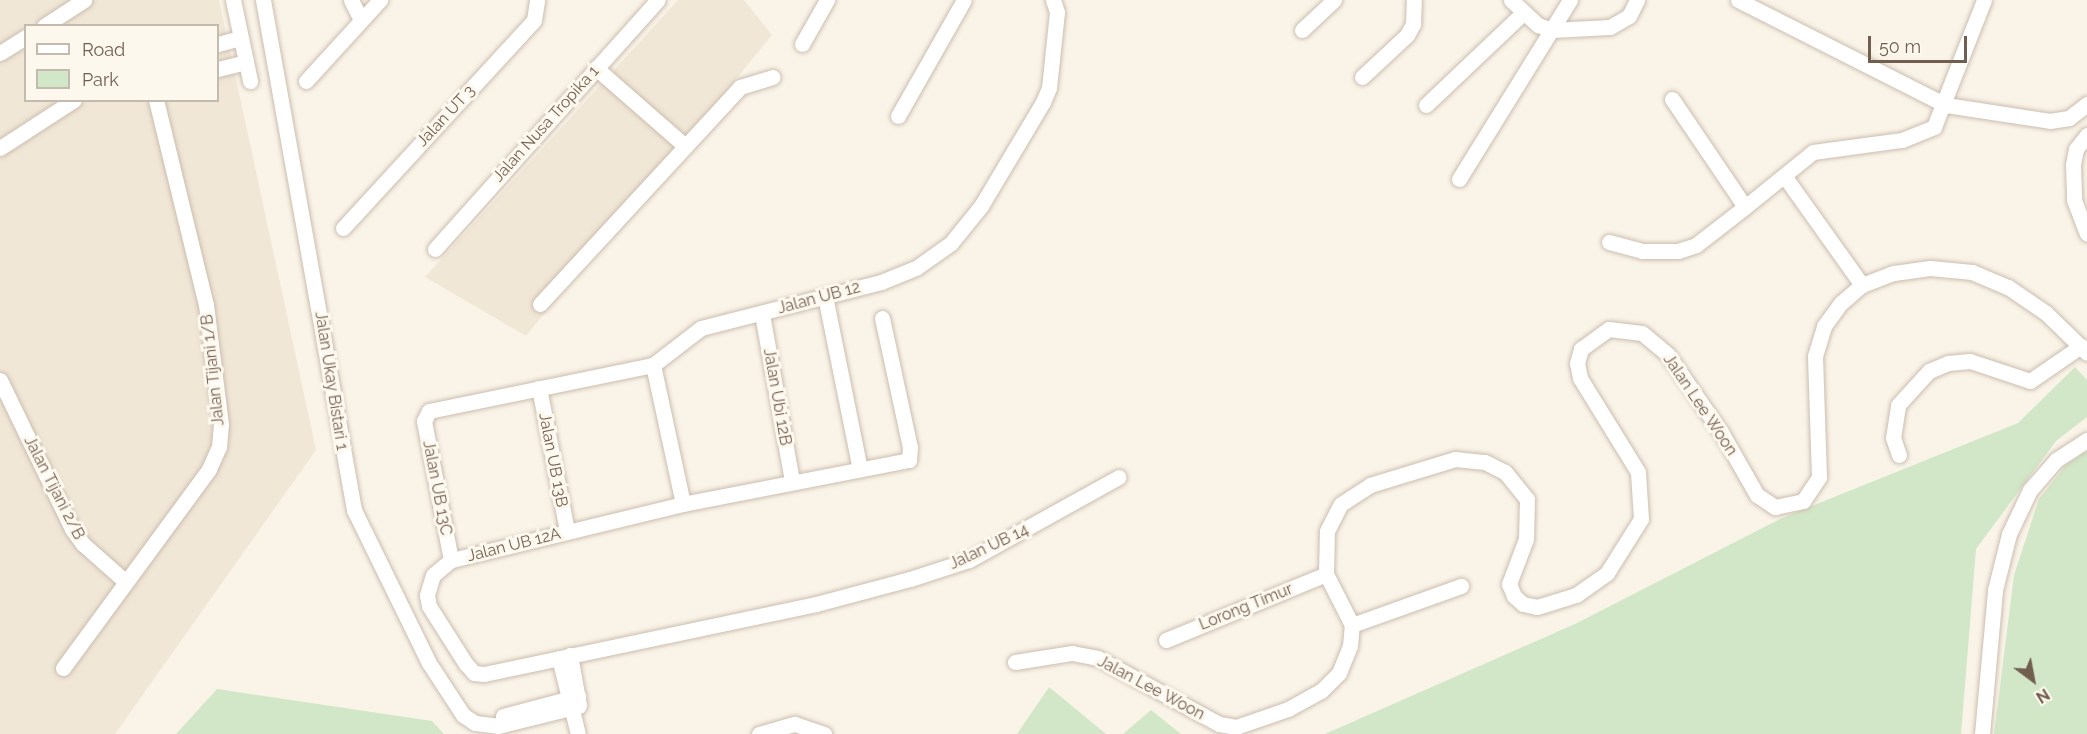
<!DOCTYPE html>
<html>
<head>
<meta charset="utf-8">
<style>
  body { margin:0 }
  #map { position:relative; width:2087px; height:734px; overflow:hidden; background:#faf4e8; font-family:Raleway,sans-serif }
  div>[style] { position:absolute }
  .residential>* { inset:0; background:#f1e7d7 }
  .green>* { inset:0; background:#d2e7c8 }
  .roads { filter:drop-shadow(0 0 2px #cbbdaf) drop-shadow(0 0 2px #cbbdaf) }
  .minor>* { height:15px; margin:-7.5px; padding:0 7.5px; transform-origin:7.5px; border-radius:7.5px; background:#fff }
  span { translate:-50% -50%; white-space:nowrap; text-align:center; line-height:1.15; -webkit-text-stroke:6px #fdf8ee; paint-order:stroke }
  .street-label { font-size:16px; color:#725e4f }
  .legend { position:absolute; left:24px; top:24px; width:195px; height:78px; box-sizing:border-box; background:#fdf8ee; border:2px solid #c5baae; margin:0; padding:8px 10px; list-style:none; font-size:18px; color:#725e4f }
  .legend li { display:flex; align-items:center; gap:12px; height:30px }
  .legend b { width:30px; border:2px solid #c5baae }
  .north { position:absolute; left:2003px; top:650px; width:60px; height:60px; -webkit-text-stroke:4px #fdf8ee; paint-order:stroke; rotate:148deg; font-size:16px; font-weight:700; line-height:24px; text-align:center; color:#725e4f }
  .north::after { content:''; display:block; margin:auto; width:21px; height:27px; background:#725e4f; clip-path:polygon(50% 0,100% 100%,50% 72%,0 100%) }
  .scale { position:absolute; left:1868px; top:36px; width:99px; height:27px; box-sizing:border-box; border:3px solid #725e4f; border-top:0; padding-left:8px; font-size:18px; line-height:21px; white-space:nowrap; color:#725e4f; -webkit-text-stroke:4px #fdf8ee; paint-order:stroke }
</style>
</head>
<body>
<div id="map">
  <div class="residential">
    <div style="clip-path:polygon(evenodd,0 0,219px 0,316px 450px,115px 734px,0 734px,0 0,26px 26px,218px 26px,218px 100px,26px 100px,26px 26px)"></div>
    <div style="clip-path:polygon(678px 0,744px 0,772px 35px,526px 336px,425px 277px)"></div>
  </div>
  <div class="green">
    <div style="clip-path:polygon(2075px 367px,2087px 380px,2087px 417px,2056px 441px,1976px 549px,1961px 734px,1325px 734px,1575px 624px,1782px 518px,2018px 423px)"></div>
    <div style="clip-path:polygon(2087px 451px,2087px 734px,1994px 734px,2014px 575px,2039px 499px,2066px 465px)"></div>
    <div style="clip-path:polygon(1049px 687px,1106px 734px,1017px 734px)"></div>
    <div style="clip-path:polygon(217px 689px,432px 721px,444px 734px,176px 734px)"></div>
    <div style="clip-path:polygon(1151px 710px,1181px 734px,1123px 734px)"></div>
  </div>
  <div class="roads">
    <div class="minor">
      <div style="left:233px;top:0;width:83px;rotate:78.1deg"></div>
      <div style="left:263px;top:0;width:518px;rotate:79.88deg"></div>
      <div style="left:354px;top:510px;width:170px;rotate:63.9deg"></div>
      <div style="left:429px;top:663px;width:62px;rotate:56.8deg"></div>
      <div style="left:463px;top:715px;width:14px;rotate:34deg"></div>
      <div style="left:475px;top:723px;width:23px;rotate:7deg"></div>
      <div style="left:498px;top:726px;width:83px;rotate:-13.9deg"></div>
      <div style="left:351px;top:0;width:22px;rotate:63deg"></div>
      <div style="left:1511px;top:0;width:37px;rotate:43deg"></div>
      <div style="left:1538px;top:25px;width:15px;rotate:20deg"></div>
      <div style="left:1552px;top:30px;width:58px;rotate:-3deg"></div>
      <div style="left:1610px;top:27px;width:22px;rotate:-30deg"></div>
      <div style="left:1629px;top:16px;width:18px;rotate:-63deg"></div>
      <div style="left:1738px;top:0;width:233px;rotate:26.8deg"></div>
      <div style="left:1946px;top:105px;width:105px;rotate:8.7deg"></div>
      <div style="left:2050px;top:121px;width:19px;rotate:-9deg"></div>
      <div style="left:2069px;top:118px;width:23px;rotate:-38deg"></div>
      <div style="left:44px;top:26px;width:48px;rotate:-33deg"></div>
      <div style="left:1302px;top:30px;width:44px;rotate:-43.2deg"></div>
      <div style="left:218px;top:44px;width:23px;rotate:-15deg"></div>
      <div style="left:802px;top:44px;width:51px;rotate:-60.4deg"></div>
      <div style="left:0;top:53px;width:31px;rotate:-32deg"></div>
      <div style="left:596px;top:68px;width:118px;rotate:41.2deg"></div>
      <div style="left:218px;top:69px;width:29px;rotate:-14deg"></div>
      <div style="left:1362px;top:77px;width:62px;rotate:-43deg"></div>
      <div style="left:1407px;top:35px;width:13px;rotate:-61deg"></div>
      <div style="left:1413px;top:24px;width:24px;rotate:-88deg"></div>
      <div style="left:306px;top:81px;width:110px;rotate:-47.6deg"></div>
      <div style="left:1672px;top:99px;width:130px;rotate:55.9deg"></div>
      <div style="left:1745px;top:207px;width:87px;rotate:-39deg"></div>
      <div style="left:1813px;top:152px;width:90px;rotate:-7.7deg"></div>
      <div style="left:1902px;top:140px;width:35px;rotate:-22deg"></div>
      <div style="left:1934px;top:127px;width:136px;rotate:-68.5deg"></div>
      <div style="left:1426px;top:105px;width:134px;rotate:-43.5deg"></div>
      <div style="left:898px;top:116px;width:133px;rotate:-60.4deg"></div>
      <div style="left:2087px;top:135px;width:18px;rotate:128deg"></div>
      <div style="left:2076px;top:149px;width:16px;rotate:101deg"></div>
      <div style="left:2073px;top:165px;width:35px;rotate:88deg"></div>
      <div style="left:2074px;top:200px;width:36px;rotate:69deg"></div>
      <div style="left:0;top:148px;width:88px;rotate:-33deg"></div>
      <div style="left:1785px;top:177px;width:133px;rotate:54.5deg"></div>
      <div style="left:1459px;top:179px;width:211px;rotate:-58.2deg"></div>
      <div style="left:343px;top:228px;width:282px;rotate:-47.4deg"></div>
      <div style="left:534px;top:20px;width:20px;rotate:-81deg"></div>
      <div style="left:1609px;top:242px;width:34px;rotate:15deg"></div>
      <div style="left:1642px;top:251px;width:36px"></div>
      <div style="left:1678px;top:251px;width:19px;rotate:-18deg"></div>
      <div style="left:1696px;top:245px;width:62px;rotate:-37.8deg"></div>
      <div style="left:435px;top:249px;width:334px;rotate:-48.2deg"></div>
      <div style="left:825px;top:296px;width:177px;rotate:78.6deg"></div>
      <div style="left:540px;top:304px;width:295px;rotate:-47.3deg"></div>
      <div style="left:740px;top:87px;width:34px;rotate:-17deg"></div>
      <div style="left:762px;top:314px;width:170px;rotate:79.8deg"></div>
      <div style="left:882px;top:318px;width:132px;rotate:77.8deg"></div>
      <div style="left:910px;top:447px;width:13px;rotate:94deg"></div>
      <div style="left:909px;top:460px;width:230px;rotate:169deg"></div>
      <div style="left:683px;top:504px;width:239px;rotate:166.4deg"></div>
      <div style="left:451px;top:560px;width:23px;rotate:140deg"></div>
      <div style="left:433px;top:575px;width:21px;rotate:107deg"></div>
      <div style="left:427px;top:595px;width:11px;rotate:80deg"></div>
      <div style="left:429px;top:606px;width:69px;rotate:57.5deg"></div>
      <div style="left:466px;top:664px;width:12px;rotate:48deg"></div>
      <div style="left:474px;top:673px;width:10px;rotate:6deg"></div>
      <div style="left:484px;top:674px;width:339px;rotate:-11.9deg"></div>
      <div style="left:816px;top:604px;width:97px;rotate:-14.9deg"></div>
      <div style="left:910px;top:579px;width:62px;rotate:-17.9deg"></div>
      <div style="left:969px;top:560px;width:171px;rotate:-29deg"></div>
      <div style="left:653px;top:365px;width:142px;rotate:77.8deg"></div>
      <div style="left:0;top:380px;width:165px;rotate:64.2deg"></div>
      <div style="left:72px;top:529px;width:19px;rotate:54deg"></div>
      <div style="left:83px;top:544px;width:57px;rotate:41.5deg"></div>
      <div style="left:539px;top:388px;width:146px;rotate:78.9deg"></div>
      <div style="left:1899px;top:455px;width:18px;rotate:-109deg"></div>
      <div style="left:1893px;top:438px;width:33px;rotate:-81deg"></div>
      <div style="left:1898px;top:405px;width:46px;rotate:-47.6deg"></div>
      <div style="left:1929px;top:371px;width:21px;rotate:-23deg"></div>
      <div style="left:1948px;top:363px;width:22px;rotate:-5deg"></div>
      <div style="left:1970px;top:361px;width:63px;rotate:18.4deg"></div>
      <div style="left:2030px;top:381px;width:62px;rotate:-34.5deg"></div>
      <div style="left:451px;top:560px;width:142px;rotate:-101deg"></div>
      <div style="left:424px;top:421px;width:11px;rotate:-63deg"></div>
      <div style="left:429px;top:411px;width:229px;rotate:-11.6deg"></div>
      <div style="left:653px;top:365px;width:61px;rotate:-37.6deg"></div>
      <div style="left:701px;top:328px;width:186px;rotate:-14.3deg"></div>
      <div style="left:881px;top:282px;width:38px;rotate:-22deg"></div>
      <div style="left:916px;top:268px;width:43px;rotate:-35.5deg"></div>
      <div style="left:951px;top:243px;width:48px;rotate:-51deg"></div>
      <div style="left:981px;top:206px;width:121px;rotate:-59.2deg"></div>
      <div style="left:1043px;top:102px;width:15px;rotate:-67deg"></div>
      <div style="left:1049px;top:88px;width:76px;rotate:-84deg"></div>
      <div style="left:1057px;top:12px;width:13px;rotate:-108deg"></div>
      <div style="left:1352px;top:625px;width:116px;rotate:-19.7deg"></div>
      <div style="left:1166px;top:640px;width:173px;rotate:-22.4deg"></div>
      <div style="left:570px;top:655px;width:51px;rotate:79.8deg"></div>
      <div style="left:559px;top:658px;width:78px;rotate:76deg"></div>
      <div style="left:1015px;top:662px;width:58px;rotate:-9deg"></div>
      <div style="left:1072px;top:653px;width:26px;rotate:11deg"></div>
      <div style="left:1098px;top:658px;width:138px;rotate:28.6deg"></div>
      <div style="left:1219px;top:724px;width:17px;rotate:10deg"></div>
      <div style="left:1236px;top:727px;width:55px;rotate:-19.1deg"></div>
      <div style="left:1288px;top:709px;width:38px;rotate:-29deg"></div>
      <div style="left:1321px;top:691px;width:25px;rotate:-45deg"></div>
      <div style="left:1339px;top:673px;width:29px;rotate:-68deg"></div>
      <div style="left:1350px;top:646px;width:21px;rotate:-85deg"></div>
      <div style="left:1352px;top:625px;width:57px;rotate:-117deg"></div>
      <div style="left:1326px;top:574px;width:43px;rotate:-88.7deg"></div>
      <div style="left:1327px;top:531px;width:30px;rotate:-63deg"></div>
      <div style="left:1341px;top:504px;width:35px;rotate:-33deg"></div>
      <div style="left:1370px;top:485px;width:89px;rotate:-17deg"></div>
      <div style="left:1455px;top:459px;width:30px;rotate:6deg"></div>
      <div style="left:1485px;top:462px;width:22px;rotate:27deg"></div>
      <div style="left:1505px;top:472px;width:35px;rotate:51deg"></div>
      <div style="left:1527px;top:499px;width:40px;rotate:91.4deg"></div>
      <div style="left:1526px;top:539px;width:48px;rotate:110.7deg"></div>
      <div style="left:1509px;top:584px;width:13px;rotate:67deg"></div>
      <div style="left:1514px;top:596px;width:12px;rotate:42deg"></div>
      <div style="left:1523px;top:604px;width:14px;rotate:12deg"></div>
      <div style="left:1537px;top:607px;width:41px;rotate:-17.1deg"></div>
      <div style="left:1576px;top:595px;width:38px;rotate:-35deg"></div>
      <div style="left:1607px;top:573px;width:64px;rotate:-57.8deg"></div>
      <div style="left:1641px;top:519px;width:47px;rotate:-93.7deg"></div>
      <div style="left:1638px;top:472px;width:110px;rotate:-121.7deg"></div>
      <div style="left:1580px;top:378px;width:15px;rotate:-101deg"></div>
      <div style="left:1577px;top:363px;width:15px;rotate:-74deg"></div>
      <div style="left:1581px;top:349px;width:34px;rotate:-36deg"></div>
      <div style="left:1609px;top:329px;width:33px;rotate:7deg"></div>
      <div style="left:1642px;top:333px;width:34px;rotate:40deg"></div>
      <div style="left:1668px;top:355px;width:93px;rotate:55.5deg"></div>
      <div style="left:1721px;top:432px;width:73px;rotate:60.3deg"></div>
      <div style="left:1757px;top:495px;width:22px;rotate:34deg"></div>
      <div style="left:1775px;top:507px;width:29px;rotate:-12deg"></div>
      <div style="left:1803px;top:501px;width:29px;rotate:-56deg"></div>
      <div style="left:1819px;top:477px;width:121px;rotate:-91.9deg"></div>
      <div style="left:1815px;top:356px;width:31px;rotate:-73deg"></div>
      <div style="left:1824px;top:326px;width:29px;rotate:-54deg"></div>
      <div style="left:1841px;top:303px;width:28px;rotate:-41deg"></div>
      <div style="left:1862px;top:285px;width:34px;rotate:-21deg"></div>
      <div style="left:1894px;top:273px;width:36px;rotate:-8deg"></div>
      <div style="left:1930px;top:268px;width:42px;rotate:5.4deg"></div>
      <div style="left:1972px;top:272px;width:39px;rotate:23deg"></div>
      <div style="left:2008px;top:287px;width:46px;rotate:34.4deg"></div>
      <div style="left:2046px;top:313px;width:57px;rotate:44.3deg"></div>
      <div style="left:63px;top:668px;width:247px;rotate:-53.7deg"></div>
      <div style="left:209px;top:469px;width:24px;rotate:-66deg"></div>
      <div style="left:219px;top:447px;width:22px;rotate:-85deg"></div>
      <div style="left:221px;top:425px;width:121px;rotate:-97.1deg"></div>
      <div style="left:206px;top:305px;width:211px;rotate:-103.7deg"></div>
      <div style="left:503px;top:716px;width:78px;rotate:-14.9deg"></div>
      <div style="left:759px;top:734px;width:37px;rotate:-16deg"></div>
      <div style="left:795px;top:724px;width:31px;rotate:19deg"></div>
      <div style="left:1982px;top:734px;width:145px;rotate:-84.8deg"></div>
      <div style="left:1995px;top:590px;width:58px;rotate:-76deg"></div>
      <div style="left:2009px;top:534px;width:49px;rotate:-64.5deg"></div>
      <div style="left:2030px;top:490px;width:40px;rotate:-49deg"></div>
      <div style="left:2056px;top:460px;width:37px;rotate:-33deg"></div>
    </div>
  </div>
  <div class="street-label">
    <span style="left:446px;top:116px;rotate:-47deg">Jalan UT 3</span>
    <span style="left:546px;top:124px;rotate:-48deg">Jalan Nusa Tropika 1</span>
    <span style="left:819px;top:298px;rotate:-15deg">Jalan UB 12</span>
    <span style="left:213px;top:370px;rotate:-96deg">Jalan Tijani 1/B</span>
    <span style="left:331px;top:381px;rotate:81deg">Jalan Ukay Bistari 1</span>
    <span style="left:777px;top:397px;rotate:80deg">Jalan Ubi 12B</span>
    <span style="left:1700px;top:405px;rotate:56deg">Jalan Lee Woon</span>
    <span style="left:553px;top:460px;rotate:79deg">Jalan UB 13B</span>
    <span style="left:54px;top:488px;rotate:63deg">Jalan Tijani 2/B</span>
    <span style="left:437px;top:488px;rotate:79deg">Jalan UB 13C</span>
    <span style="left:514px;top:545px;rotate:-14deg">Jalan UB 12A</span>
    <span style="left:989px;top:547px;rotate:-25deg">Jalan UB 14</span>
    <span style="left:1246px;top:607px;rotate:-22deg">Lorong Timur</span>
    <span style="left:1151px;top:688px;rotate:28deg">Jalan Lee Woon</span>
  </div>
  <ul class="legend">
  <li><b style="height:8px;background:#fff"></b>Road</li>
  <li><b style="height:16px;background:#d2e7c8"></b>Park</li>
  </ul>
  <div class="north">N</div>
  <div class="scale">50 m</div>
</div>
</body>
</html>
